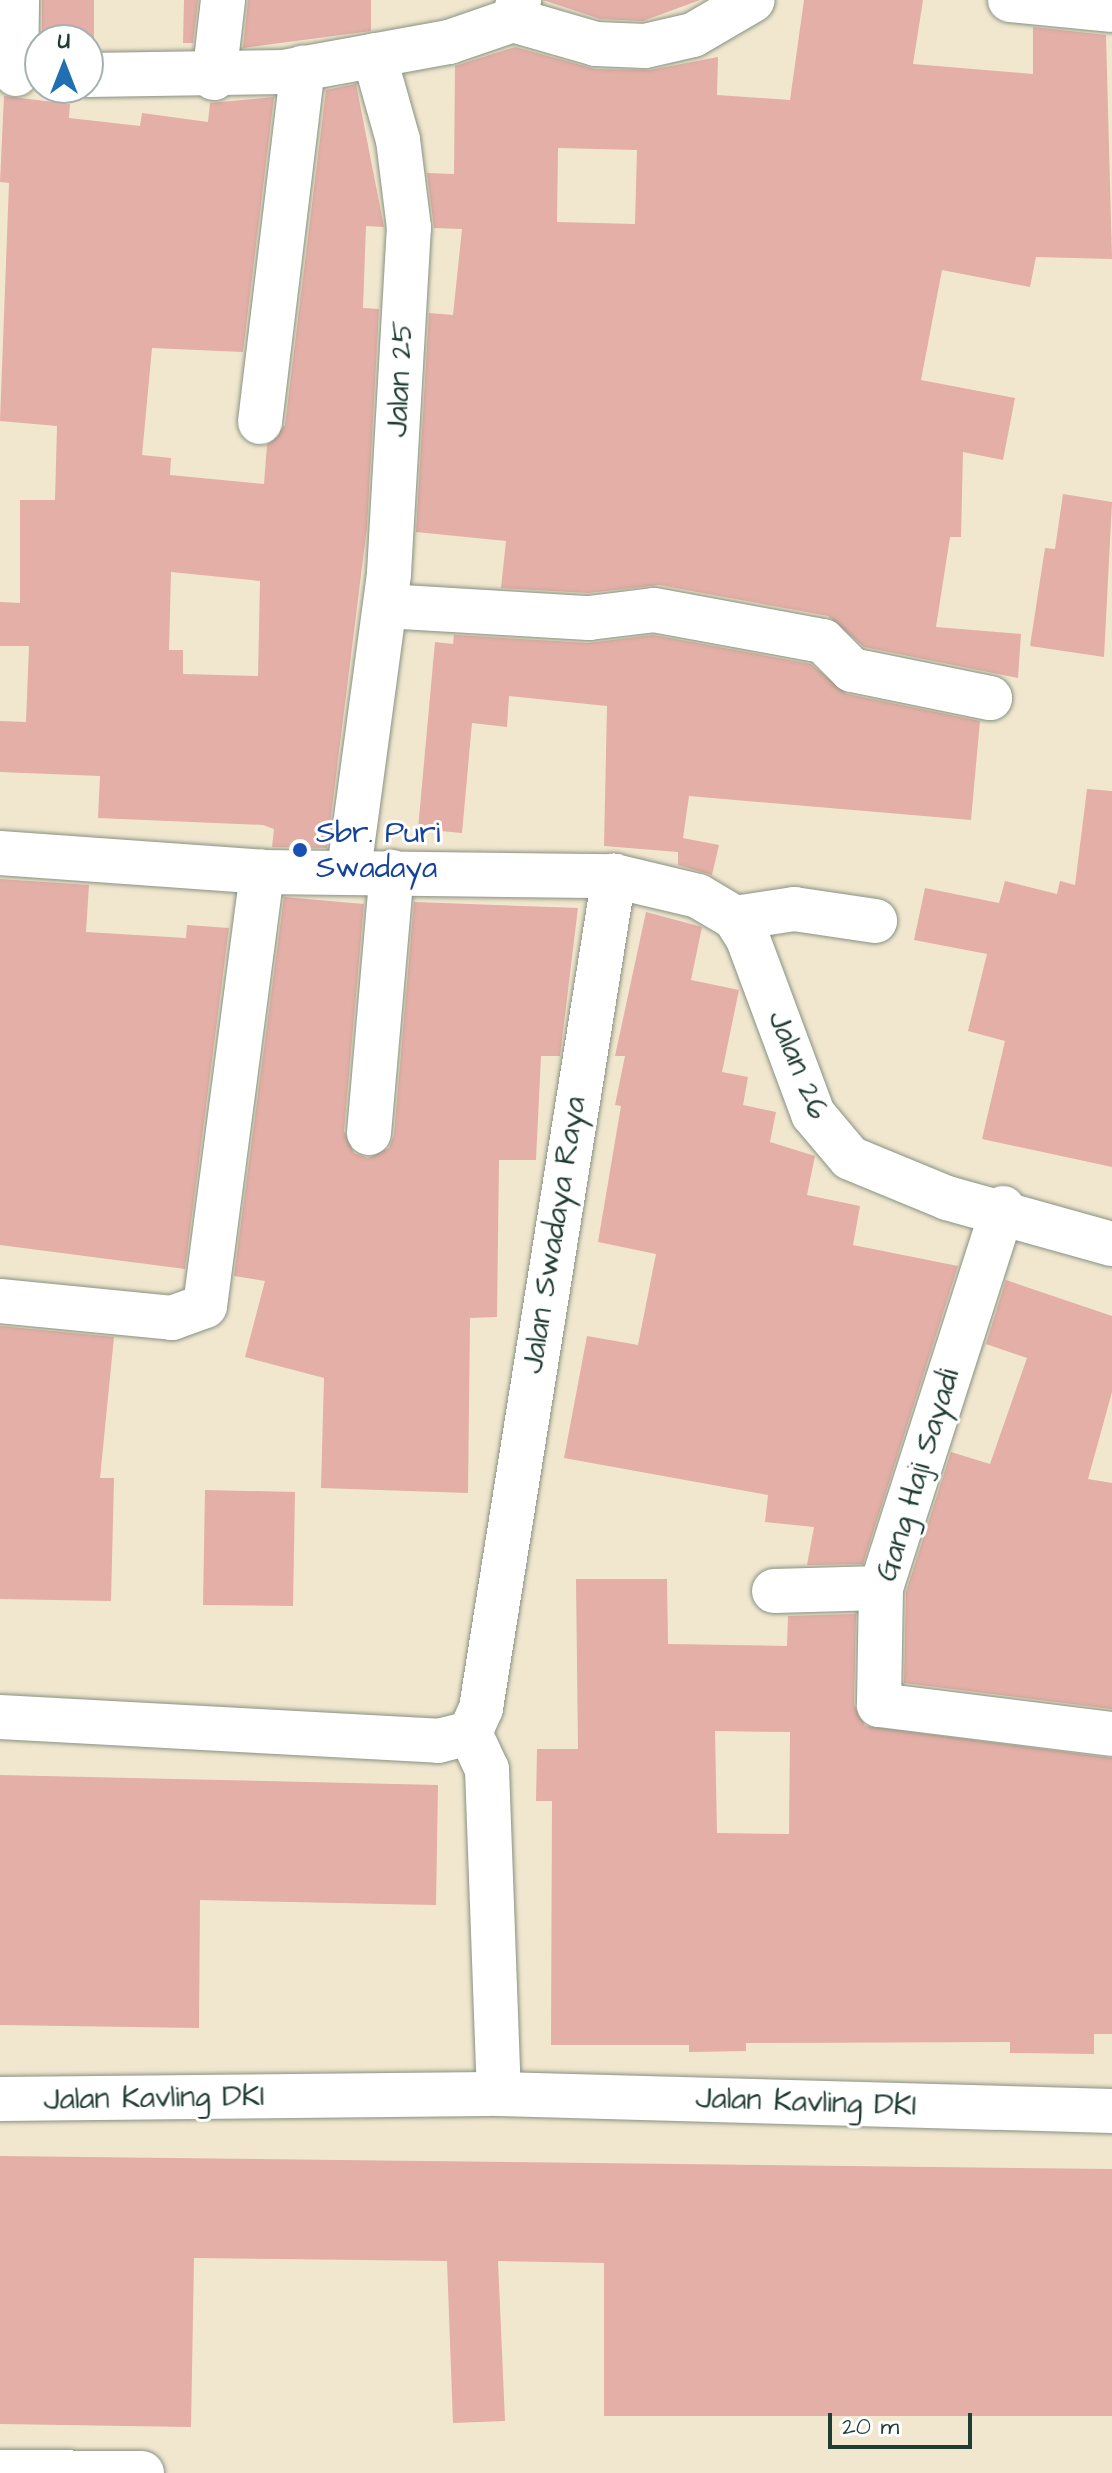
<!DOCTYPE html>
<html>
<head>
<meta charset="utf-8">
<style>
  body { margin:0 }
  #map { position:relative; width:1112px; height:2473px; overflow:hidden; background:#f1e7cf; font-family:"Architects Daughter",sans-serif }
  div>[style] { position:absolute }
  .building>* { inset:0; background:#e3afa6 }
  .roads { filter:drop-shadow(0 0 2px #889282) drop-shadow(0 0 2px #889282) }
  .minor>* { height:44px; margin:-22px; padding:0 22px; transform-origin:22px; border-radius:22px; background:#fff }
  .dots>* { width:22px; height:22px; translate:-50% -50%; box-sizing:border-box; border:4px solid #fff; border-radius:50% }
  span { translate:-50% -50%; white-space:nowrap; text-align:center; line-height:1.15; -webkit-text-stroke:6px #fff; paint-order:stroke }
  .street-label { font-size:30px; color:#1f3d34 }
  .transit-label { font-size:30px; color:#164399 }
  .left { translate:0 -50%; text-align:left }
  .north { position:absolute; left:24px; top:24px; width:80px; height:80px; box-sizing:border-box; background:#fff; border:2px solid #a5b1ae; border-radius:50%; rotate:0deg; font-size:22px; font-weight:700; line-height:32px; text-align:center; color:#1f3d34 }
  .north::after { content:''; display:block; margin:auto; width:28px; height:36px; background:#1f6fb2; clip-path:polygon(50% 0,100% 100%,50% 72%,0 100%) }
  .scale { position:absolute; left:828px; top:2413px; width:144px; height:36px; box-sizing:border-box; border:4px solid #1f3d34; border-top:0; padding-left:10px; font-size:24px; line-height:28px; white-space:nowrap; color:#1f3d34; -webkit-text-stroke:6px #fff; paint-order:stroke }
</style>
</head>
<body>
<div id="map">
  <div class="building">
    <div style="clip-path:polygon(42px 0,94px 0,94px 40px,42px 38px)"></div>
    <div style="clip-path:polygon(184px 0,198px 0,193px 43px,183px 43px)"></div>
    <div style="clip-path:polygon(248px 0,371px 0,371px 31px,243px 48px)"></div>
    <div style="clip-path:polygon(543px 0,700px 0,643px 21px,600px 19px)"></div>
    <div style="clip-path:polygon(evenodd,804px 0,923px 0,913px 64px,1033px 74px,1033px 27px,1106px 35px,1112px 259px,1036px 257px,1030px 287px,942px 270px,921px 380px,1015px 398px,1003px 460px,963px 452px,961px 537px,950px 537px,936px 627px,1021px 634px,1018px 678px,864px 647px,828px 616px,659px 585px,588px 593px,501px 588px,506px 541px,416px 532px,429px 313px,453px 315px,462px 229px,434px 228px,427px 173px,454px 174px,455px 66px,515px 47px,595px 69px,650px 70px,718px 57px,717px 95px,790px 100px,804px 0,558px 148px,637px 150px,635px 224px,557px 222px,558px 148px)"></div>
    <div style="clip-path:polygon(evenodd,356px 84px,384px 227px,366px 226px,363px 308px,379px 309px,367px 527px,327px 848px,272px 847px,274px 829px,263px 825px,98px 818px,100px 776px,0 772px,0 721px,26px 722px,29px 646px,0 646px,0 602px,20px 603px,20px 500px,55px 500px,57px 426px,0 421px,9px 183px,0 182px,4px 96px,70px 104px,69px 118px,140px 126px,142px 113px,208px 122px,210px 103px,274px 97px,243px 352px,152px 348px,142px 455px,171px 458px,170px 475px,264px 484px,267px 445px,285px 425px,326px 90px,356px 84px,171px 572px,260px 581px,258px 676px,183px 674px,183px 650px,169px 650px,171px 572px)"></div>
    <div style="clip-path:polygon(1063px 494px,1112px 502px,1104px 657px,1030px 646px,1045px 548px,1055px 549px)"></div>
    <div style="clip-path:polygon(454px 635px,588px 643px,653px 635px,811px 664px,847px 694px,980px 721px,971px 820px,689px 796px,683px 838px,719px 845px,712px 875px,678px 865px,678px 852px,604px 846px,607px 706px,509px 696px,507px 727px,472px 723px,462px 833px,418px 829px,435px 642px,453px 644px)"></div>
    <div style="clip-path:polygon(1087px 789px,1112px 791px,1112px 1167px,982px 1139px,1005px 1041px,968px 1031px,987px 954px,914px 940px,925px 888px,999px 903px,1005px 881px,1057px 894px,1060px 881px,1075px 885px)"></div>
    <div style="clip-path:polygon(0 879px,89px 885px,86px 932px,186px 938px,187px 925px,229px 928px,185px 1269px,0 1245px)"></div>
    <div style="clip-path:polygon(284px 897px,364px 904px,344px 1131px,354px 1153px,368px 1158px,389px 1148px,394px 1135px,414px 902px,578px 908px,560px 1056px,541px 1056px,536px 1160px,499px 1160px,497px 1317px,470px 1318px,468px 1493px,321px 1488px,324px 1378px,245px 1357px,265px 1281px,234px 1276px)"></div>
    <div style="clip-path:polygon(646px 912px,702px 927px,691px 980px,739px 990px,722px 1072px,748px 1077px,743px 1105px,776px 1112px,770px 1142px,815px 1156px,807px 1195px,860px 1206px,853px 1245px,958px 1266px,863px 1564px,807px 1565px,814px 1527px,765px 1522px,768px 1495px,564px 1458px,587px 1336px,638px 1345px,656px 1254px,598px 1242px,621px 1106px,615px 1105px,625px 1056px,615px 1056px)"></div>
    <div style="clip-path:polygon(1006px 1280px,1112px 1316px,1112px 1392px,1088px 1479px,1112px 1483px,1112px 1709px,904px 1683px,906px 1592px,951px 1452px,990px 1464px,1027px 1358px,986px 1344px)"></div>
    <div style="clip-path:polygon(0 1326px,114px 1337px,100px 1478px,114px 1478px,111px 1601px,0 1599px)"></div>
    <div style="clip-path:polygon(205px 1490px,295px 1492px,293px 1606px,203px 1605px)"></div>
    <div style="clip-path:polygon(evenodd,576px 1579px,667px 1579px,668px 1644px,787px 1646px,788px 1616px,856px 1614px,854px 1705px,865px 1726px,1112px 1758px,1112px 2034px,1094px 2034px,1094px 2054px,1010px 2053px,1010px 2042px,746px 2043px,746px 2051px,689px 2052px,689px 2045px,551px 2045px,552px 1801px,536px 1801px,537px 1749px,578px 1749px,576px 1579px,715px 1731px,790px 1732px,789px 1834px,717px 1833px,715px 1731px)"></div>
    <div style="clip-path:polygon(0 1775px,438px 1785px,436px 1905px,200px 1900px,199px 2028px,0 2025px)"></div>
    <div style="clip-path:polygon(0 2156px,1112px 2169px,1112px 2416px,604px 2416px,604px 2263px,498px 2261px,505px 2421px,453px 2423px,447px 2261px,194px 2258px,191px 2427px,0 2424px)"></div>
  </div>
  <div class="roads">
    <div class="minor">
      <div style="left:1010px;top:0;width:102px;rotate:5.6deg"></div>
      <div style="left:513px;top:20px;width:86px;rotate:16.1deg"></div>
      <div style="left:596px;top:44px;width:49px;rotate:2.3deg"></div>
      <div style="left:645px;top:46px;width:49px;rotate:-12.9deg"></div>
      <div style="left:693px;top:35px;width:69px;rotate:-30.3deg"></div>
      <div style="left:16px;top:74px;width:74px;rotate:-89.2deg"></div>
      <div style="left:88px;top:75px;width:196px;rotate:-0.9deg"></div>
      <div style="left:284px;top:72px;width:168px;rotate:-10.3deg"></div>
      <div style="left:449px;top:42px;width:68px;rotate:-19deg"></div>
      <div style="left:513px;top:20px;width:21px;rotate:-73deg"></div>
      <div style="left:214px;top:78px;width:79px;rotate:-83.4deg"></div>
      <div style="left:260px;top:422px;width:357px;rotate:-83.1deg"></div>
      <div style="left:385px;top:606px;width:204px;rotate:3.4deg"></div>
      <div style="left:589px;top:618px;width:65px;rotate:-7deg"></div>
      <div style="left:654px;top:610px;width:172px;rotate:10.4deg"></div>
      <div style="left:823px;top:641px;width:41px;rotate:45deg"></div>
      <div style="left:852px;top:670px;width:141px;rotate:11.5deg"></div>
      <div style="left:0;top:853px;width:263px;rotate:4.1deg"></div>
      <div style="left:262px;top:872px;width:352px;rotate:0.7deg"></div>
      <div style="left:614px;top:876px;width:86px;rotate:13.4deg"></div>
      <div style="left:698px;top:896px;width:43px;rotate:30.7deg"></div>
      <div style="left:735px;top:918px;width:25px;rotate:58deg"></div>
      <div style="left:748px;top:939px;width:187px;rotate:69.6deg"></div>
      <div style="left:813px;top:1114px;width:57px;rotate:49.9deg"></div>
      <div style="left:850px;top:1158px;width:105px;rotate:22.4deg"></div>
      <div style="left:947px;top:1198px;width:171px;rotate:15.6deg"></div>
      <div style="left:349px;top:870px;width:300px;rotate:-82.3deg"></div>
      <div style="left:389px;top:573px;width:346px;rotate:-86.7deg"></div>
      <div style="left:409px;top:228px;width:89px;rotate:-97.1deg"></div>
      <div style="left:398px;top:140px;width:88px;rotate:-105.8deg"></div>
      <div style="left:735px;top:918px;width:60px;rotate:-8.7deg"></div>
      <div style="left:794px;top:909px;width:82px;rotate:8.4deg"></div>
      <div style="left:369px;top:1133px;width:262px;rotate:-85deg"></div>
      <div style="left:1003px;top:1208px;width:399px;rotate:107.8deg"></div>
      <div style="left:881px;top:1588px;width:117px;rotate:91deg"></div>
      <div style="left:879px;top:1705px;width:235px;rotate:7.1deg"></div>
      <div style="left:0;top:1301px;width:173px;rotate:5.6deg"></div>
      <div style="left:172px;top:1318px;width:35px;rotate:-20deg"></div>
      <div style="left:205px;top:1306px;width:438px;rotate:-82.5deg"></div>
      <div style="left:774px;top:1591px;width:107px;rotate:-1.6deg"></div>
      <div style="left:0;top:1717px;width:439px;rotate:3.1deg"></div>
      <div style="left:438px;top:1741px;width:33px;rotate:-14deg"></div>
      <div style="left:470px;top:1733px;width:27px;rotate:-66deg"></div>
      <div style="left:481px;top:1708px;width:843px;rotate:-80.92deg"></div>
      <div style="left:470px;top:1733px;width:40px;rotate:65deg"></div>
      <div style="left:487px;top:1769px;width:325px;rotate:87.9deg"></div>
      <div style="left:0;top:2099px;width:499px;rotate:-0.6deg"></div>
      <div style="left:499px;top:2094px;width:613px;rotate:1.59deg"></div>
      <div style="left:0;top:2472px;width:142px;rotate:0.4deg"></div>
    </div>
  </div>
  <div class="dots">
    <div style="left:300px;top:850px;background:#1a4fb4"></div>
  </div>
  <div class="street-label">
    <span style="left:400px;top:379px;rotate:-87deg">Jalan 25</span>
    <span style="left:798px;top:1065px;rotate:68deg">Jalan 26</span>
    <span style="left:554px;top:1235px;rotate:-81deg">Jalan Swadaya Raya</span>
    <span style="left:918px;top:1475px;rotate:-73deg">Gang Haji Sayadi</span>
    <span style="left:154px;top:2098px;rotate:-1deg">Jalan Kavling DKI</span>
    <span style="left:806px;top:2102px;rotate:2deg">Jalan Kavling DKI</span>
  </div>
  <div class="transit-label">
    <span class="left" style="left:316px;top:850px">Sbr. Puri<br>Swadaya</span>
  </div>
  <div class="north">U</div>
  <div class="scale">20 m</div>
</div>
</body>
</html>
